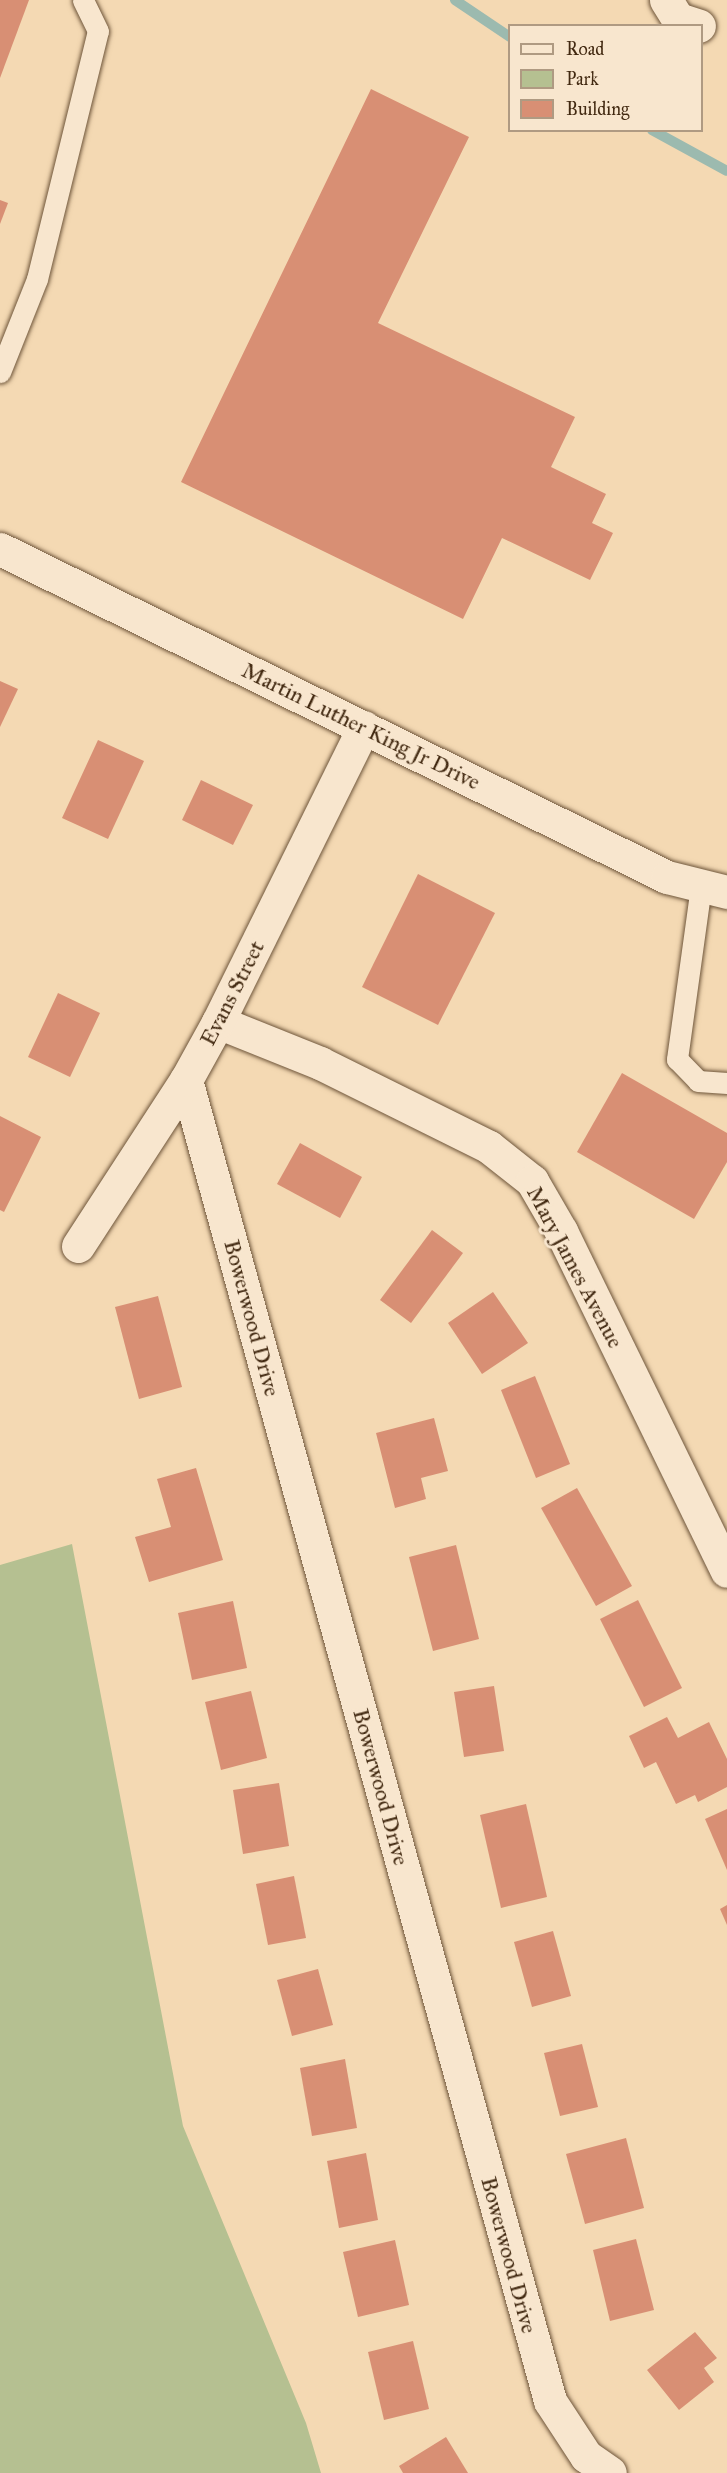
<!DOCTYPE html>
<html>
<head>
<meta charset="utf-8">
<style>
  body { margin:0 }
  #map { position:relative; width:727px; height:2473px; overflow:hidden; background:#f4d9b3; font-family:"IM FELL Great Primer",serif }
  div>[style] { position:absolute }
  .green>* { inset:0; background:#b5c091 }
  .stream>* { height:10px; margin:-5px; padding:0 5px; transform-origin:5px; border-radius:5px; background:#9cbaaf }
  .building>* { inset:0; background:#d88f74 }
  .roads { filter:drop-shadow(0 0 2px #6e553a) drop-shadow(0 0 2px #6e553a) }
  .service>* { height:21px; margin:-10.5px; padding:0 10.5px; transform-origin:10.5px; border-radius:10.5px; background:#f8e6ce }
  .minor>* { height:33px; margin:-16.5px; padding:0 16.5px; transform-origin:16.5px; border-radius:16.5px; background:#f8e6ce }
  .tertiary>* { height:33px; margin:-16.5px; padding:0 16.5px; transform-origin:16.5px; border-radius:16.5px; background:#f8e6ce }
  span { translate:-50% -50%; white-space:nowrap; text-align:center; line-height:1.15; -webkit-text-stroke:6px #f8e6ce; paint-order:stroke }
  .street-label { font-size:22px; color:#422911 }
  .legend { position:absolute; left:508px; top:24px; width:195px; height:108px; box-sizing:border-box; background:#f8e6ce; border:2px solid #af9a82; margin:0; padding:8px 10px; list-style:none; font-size:18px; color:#422911 }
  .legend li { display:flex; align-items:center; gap:12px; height:30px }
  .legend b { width:30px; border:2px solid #af9a82 }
</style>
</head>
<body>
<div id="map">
  <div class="green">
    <div style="clip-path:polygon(72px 1544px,183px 2126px,306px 2423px,321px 2473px,0 2473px,0 1565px)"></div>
  </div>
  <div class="stream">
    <div style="left:455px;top:0;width:66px;rotate:33.9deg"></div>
    <div style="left:652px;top:130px;width:85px;rotate:28.7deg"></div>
  </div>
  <div class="building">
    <div style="clip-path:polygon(0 0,29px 0,0 78px)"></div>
    <div style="clip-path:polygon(371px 89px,469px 137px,378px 323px,575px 417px,551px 467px,606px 494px,592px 523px,613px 533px,590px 580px,502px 538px,463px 619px,181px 482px)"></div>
    <div style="clip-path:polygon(0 200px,8px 203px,0 224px)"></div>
    <div style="clip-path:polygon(0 681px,18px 689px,0 727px)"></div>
    <div style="clip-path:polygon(98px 740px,144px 761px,108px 839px,62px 818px)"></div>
    <div style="clip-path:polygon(201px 780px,253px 805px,233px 845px,182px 820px)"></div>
    <div style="clip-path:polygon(418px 874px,495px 913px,438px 1025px,362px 987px)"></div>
    <div style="clip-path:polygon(58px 993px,100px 1013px,70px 1077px,28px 1057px)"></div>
    <div style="clip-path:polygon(622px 1073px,727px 1133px,727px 1162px,694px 1219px,577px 1152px)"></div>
    <div style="clip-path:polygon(0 1116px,41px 1137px,4px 1212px,0 1210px)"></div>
    <div style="clip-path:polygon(300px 1143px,362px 1177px,340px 1218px,277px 1184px)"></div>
    <div style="clip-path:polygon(432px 1230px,463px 1253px,411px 1323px,380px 1300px)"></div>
    <div style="clip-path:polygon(493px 1292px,528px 1343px,482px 1374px,448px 1323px)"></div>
    <div style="clip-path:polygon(158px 1296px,182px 1387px,139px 1399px,115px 1307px)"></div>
    <div style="clip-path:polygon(535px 1376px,570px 1464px,536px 1478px,501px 1390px)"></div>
    <div style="clip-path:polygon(434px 1418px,448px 1471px,421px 1478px,426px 1499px,395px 1508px,376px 1433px)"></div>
    <div style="clip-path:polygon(196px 1468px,223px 1560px,149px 1582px,135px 1537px,171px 1527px,157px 1479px)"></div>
    <div style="clip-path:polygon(577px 1488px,632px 1586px,596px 1606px,541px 1508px)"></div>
    <div style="clip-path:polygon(456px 1545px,479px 1639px,433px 1651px,409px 1557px)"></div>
    <div style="clip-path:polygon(638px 1600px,682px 1688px,644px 1707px,600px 1619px)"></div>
    <div style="clip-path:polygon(233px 1601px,247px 1668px,192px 1680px,178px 1613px)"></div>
    <div style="clip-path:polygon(494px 1686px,504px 1751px,464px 1757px,454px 1692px)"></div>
    <div style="clip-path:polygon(251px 1691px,267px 1758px,221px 1770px,205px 1702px)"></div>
    <div style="clip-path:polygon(667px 1717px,678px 1738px,709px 1722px,727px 1759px,727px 1787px,698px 1802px,695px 1795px,676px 1804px,656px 1762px,644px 1768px,629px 1736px)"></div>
    <div style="clip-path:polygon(279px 1783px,289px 1846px,243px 1854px,233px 1790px)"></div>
    <div style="clip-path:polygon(526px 1804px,547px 1897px,501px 1908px,480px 1815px)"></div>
    <div style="clip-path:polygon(727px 1809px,727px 1870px,705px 1819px)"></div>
    <div style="clip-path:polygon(294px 1876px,306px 1938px,268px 1945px,256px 1884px)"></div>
    <div style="clip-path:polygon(727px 1905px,727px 1925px,720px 1909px)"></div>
    <div style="clip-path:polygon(553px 1931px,571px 1996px,532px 2007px,514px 1942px)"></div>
    <div style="clip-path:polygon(318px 1969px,333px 2025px,292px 2036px,277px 1980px)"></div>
    <div style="clip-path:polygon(582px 2044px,598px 2107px,560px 2116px,544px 2053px)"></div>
    <div style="clip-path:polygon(345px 2059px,357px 2128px,312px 2136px,300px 2068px)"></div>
    <div style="clip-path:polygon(626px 2138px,644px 2208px,585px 2224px,566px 2154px)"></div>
    <div style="clip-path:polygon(366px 2153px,378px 2220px,339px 2228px,327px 2161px)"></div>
    <div style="clip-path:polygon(636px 2239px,654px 2310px,610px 2321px,593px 2250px)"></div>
    <div style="clip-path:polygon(395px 2240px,409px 2305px,358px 2317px,343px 2252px)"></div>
    <div style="clip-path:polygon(695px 2332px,717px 2358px,704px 2368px,714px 2382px,679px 2410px,647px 2370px)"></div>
    <div style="clip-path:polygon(413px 2341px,429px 2409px,384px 2420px,368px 2352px)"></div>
    <div style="clip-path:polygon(446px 2437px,468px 2473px,403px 2473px,399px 2466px)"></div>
  </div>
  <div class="roads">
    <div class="service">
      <div style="left:0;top:372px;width:100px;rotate:-68.3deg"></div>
      <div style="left:37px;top:279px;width:255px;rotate:-76.2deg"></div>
      <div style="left:98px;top:31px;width:34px;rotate:-116deg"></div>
      <div style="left:701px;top:886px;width:175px;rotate:97.9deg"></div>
      <div style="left:677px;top:1059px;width:30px;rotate:46deg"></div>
      <div style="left:698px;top:1081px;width:29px;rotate:4deg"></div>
    </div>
    <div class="minor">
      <div style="left:666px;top:0;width:22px;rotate:58deg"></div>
      <div style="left:678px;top:19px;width:22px;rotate:18deg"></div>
      <div style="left:218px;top:1022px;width:110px;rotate:21.9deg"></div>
      <div style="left:320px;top:1063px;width:189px;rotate:26.4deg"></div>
      <div style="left:489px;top:1147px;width:55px;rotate:38.3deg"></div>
      <div style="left:532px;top:1181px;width:58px;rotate:59.9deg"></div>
      <div style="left:561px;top:1231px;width:378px;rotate:64deg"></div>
      <div style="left:186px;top:1080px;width:1370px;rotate:74.59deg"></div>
      <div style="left:550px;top:2401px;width:66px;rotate:56.8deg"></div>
      <div style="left:586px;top:2456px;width:29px;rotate:35deg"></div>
      <div style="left:78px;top:1246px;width:198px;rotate:-57deg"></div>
      <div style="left:186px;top:1080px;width:66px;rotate:-61.1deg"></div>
      <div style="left:218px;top:1022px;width:329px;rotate:-63.7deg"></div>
    </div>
    <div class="tertiary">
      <div style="left:0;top:549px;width:743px;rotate:26.19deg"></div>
      <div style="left:667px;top:877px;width:62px;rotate:14deg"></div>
    </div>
  </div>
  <div class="street-label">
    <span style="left:361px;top:726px;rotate:26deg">Martin Luther King Jr Drive</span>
    <span style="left:232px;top:993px;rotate:-63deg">Evans Street</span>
    <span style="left:575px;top:1267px;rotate:62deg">Mary James Avenue</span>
    <span style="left:252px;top:1318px;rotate:75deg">Bowerwood Drive</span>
    <span style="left:381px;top:1787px;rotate:75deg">Bowerwood Drive</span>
    <span style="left:509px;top:2255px;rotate:75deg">Bowerwood Drive</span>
  </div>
  <ul class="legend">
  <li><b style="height:8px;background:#f8e6ce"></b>Road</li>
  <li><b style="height:16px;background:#b5c091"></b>Park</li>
  <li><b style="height:16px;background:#d88f74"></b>Building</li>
  </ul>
</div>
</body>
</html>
